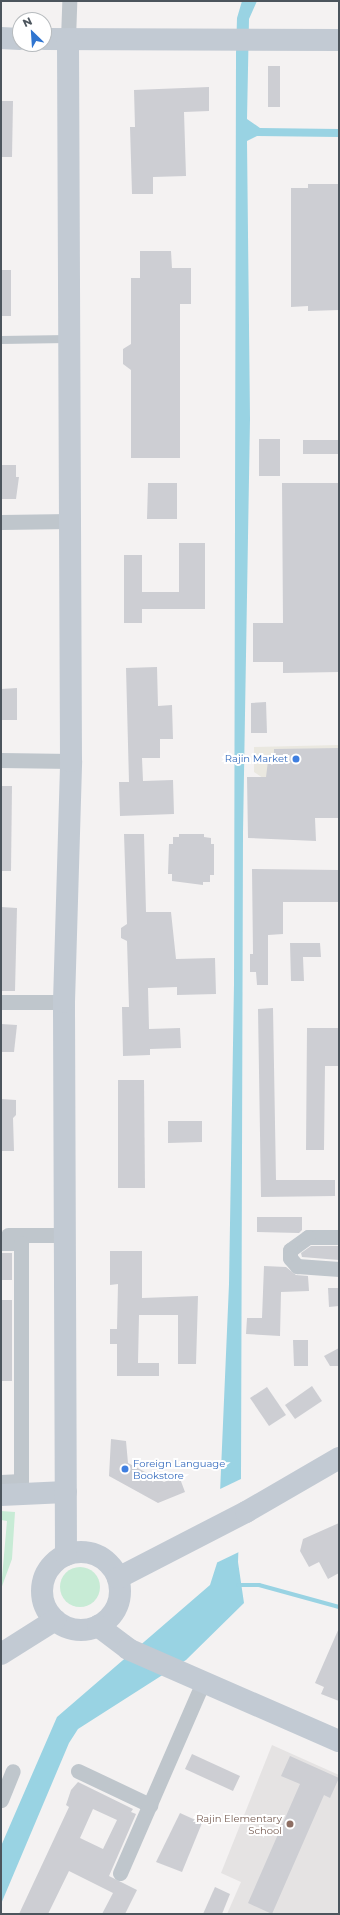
<!DOCTYPE html>
<html>
<head>
<meta charset="utf-8">
<style>
  body { margin:0 }
  #map { position:relative; width:340px; height:1915px; overflow:hidden; background:#f4f2f2; font-family:Montserrat,sans-serif }
  div>[style] { position:absolute }
  .commercial>* { inset:0; background:#eae8e0 }
  .education>* { inset:0; background:#e5e3e3 }
  .green>* { inset:0; background:#c7ebd5 }
  .round { border-radius:50% }
  .water>* { inset:0; background:#99d3e3 }
  .pier>* { inset:0; background:#f4f2f2 }
  .stream>* { height:4px; margin:-2px; padding:0 2px; transform-origin:2px; border-radius:2px; background:#99d3e3 }
  .building>* { inset:0; background:#cdced3 }
  .lane>* { height:8px; margin:-4px; padding:0 4px; transform-origin:4px; border-radius:4px; background:#bfc6cc }
  .street>* { height:15px; margin:-7.5px; padding:0 7.5px; transform-origin:7.5px; border-radius:7.5px; background:#bfc6cc }
  .secondary>* { height:22px; margin:-11px; padding:0 11px; transform-origin:11px; border-radius:11px; background:#c2cad3 }
  .secondary>.ring { margin:-11px; padding:0; box-sizing:content-box; background:none; border:22px solid #c2cad3; border-radius:50% }
  .dots>* { width:11px; height:11px; translate:-50% -50%; box-sizing:border-box; border:2px solid #fff; border-radius:50% }
  span { translate:-50% -50%; white-space:nowrap; text-align:center; line-height:1.15; -webkit-text-stroke:4px #fff; paint-order:stroke }
  .shop-label { font-size:10px; color:#366cbe }
  .right { translate:-100% -50%; text-align:right }
  .left { translate:0 -50%; text-align:left }
  .education-label { font-size:10px; color:#785e54 }
  .frame { position:absolute; inset:0; border:2px solid #4c555d; pointer-events:none }
  .north { position:absolute; left:12px; top:12px; width:40px; height:40px; box-sizing:border-box; background:#fff; border:1px solid #b7bbbe; border-radius:50%; rotate:335deg; font-size:11px; font-weight:700; line-height:16px; text-align:center; color:#4c555d }
  .north::after { content:''; display:block; margin:auto; width:14px; height:18px; background:#3075d0; clip-path:polygon(50% 0,100% 100%,50% 72%,0 100%) }
</style>
</head>
<body>
<div id="map">
  <div class="commercial">
    <div style="clip-path:polygon(339px 745px,339px 782px,269px 782px,254px 772px,254px 747px)"></div>
  </div>
  <div class="education">
    <div style="clip-path:polygon(272px 1745px,339px 1775px,339px 1914px,227px 1914px,241px 1882px,221px 1873px)"></div>
  </div>
  <div class="green">
    <div style="clip-path:polygon(1px 1511px,15px 1512px,12px 1559px,1px 1589px,7px 1521px,1px 1520px)"></div>
    <div class="round" style="left:60px;top:1567px;width:40px;height:40px"></div>
  </div>
  <div class="water">
    <div style="clip-path:polygon(242px 1px,257px 1px,249px 19px,247px 119px,260px 128px,339px 129px,339px 137px,257px 136px,247px 141px,250px 419px,243px 833px,241px 1480px,238px 1562px,244px 1603px,186px 1660px,78px 1729px,69px 1743px,1px 1904px,1px 1846px,57px 1717px,210px 1585px,217px 1563px,229px 1284px,234px 984px,236px 53px,237px 18px)"></div>
  </div>
  <div class="pier">
    <div style="clip-path:polygon(243px 1478px,241px 1551px,214px 1564px,218px 1490px)"></div>
  </div>
  <div class="stream">
    <div style="left:238px;top:1585px;width:21px"></div>
    <div style="left:259px;top:1585px;width:83px;rotate:15.4deg"></div>
  </div>
  <div class="building">
    <div style="clip-path:polygon(268px 66px,280px 66px,280px 107px,268px 107px)"></div>
    <div style="clip-path:polygon(209px 87px,209px 111px,184px 112px,186px 176px,153px 177px,153px 194px,132px 194px,130px 127px,135px 127px,134px 90px)"></div>
    <div style="clip-path:polygon(1px 101px,13px 101px,12px 157px,1px 157px)"></div>
    <div style="clip-path:polygon(308px 184px,339px 184px,339px 310px,308px 311px,308px 306px,291px 307px,291px 188px,308px 188px)"></div>
    <div style="clip-path:polygon(140px 251px,171px 251px,172px 268px,191px 268px,191px 304px,180px 304px,180px 458px,131px 458px,131px 370px,123px 364px,123px 349px,131px 344px,131px 278px,140px 278px)"></div>
    <div style="clip-path:polygon(1px 270px,11px 270px,11px 316px,1px 316px)"></div>
    <div style="clip-path:polygon(259px 439px,280px 439px,280px 476px,259px 476px)"></div>
    <div style="clip-path:polygon(303px 440px,339px 440px,339px 454px,303px 454px)"></div>
    <div style="clip-path:polygon(1px 465px,16px 465px,16px 477px,19px 477px,16px 499px,1px 499px)"></div>
    <div style="clip-path:polygon(148px 483px,177px 483px,177px 519px,147px 519px)"></div>
    <div style="clip-path:polygon(282px 483px,339px 483px,339px 672px,283px 673px,283px 662px,253px 662px,253px 623px,283px 623px)"></div>
    <div style="clip-path:polygon(179px 543px,205px 543px,205px 609px,142px 609px,142px 623px,124px 623px,124px 555px,142px 555px,142px 592px,179px 592px)"></div>
    <div style="clip-path:polygon(157px 667px,158px 706px,172px 705px,173px 739px,160px 739px,160px 758px,142px 758px,143px 781px,173px 780px,174px 814px,120px 816px,119px 782px,129px 782px,126px 668px)"></div>
    <div style="clip-path:polygon(17px 688px,17px 720px,1px 720px,1px 689px)"></div>
    <div style="clip-path:polygon(266px 702px,267px 733px,251px 733px,251px 703px)"></div>
    <div style="clip-path:polygon(339px 748px,339px 818px,315px 818px,316px 841px,248px 838px,247px 777px,266px 777px,268px 761px,274px 761px,274px 749px)"></div>
    <div style="clip-path:polygon(1px 786px,12px 786px,11px 871px,1px 871px)"></div>
    <div style="clip-path:polygon(124px 834px,144px 834px,146px 912px,171px 912px,176px 959px,215px 958px,216px 994px,177px 995px,177px 987px,148px 988px,149px 1029px,180px 1028px,181px 1048px,150px 1049px,150px 1055px,123px 1056px,122px 1007px,129px 1007px,127px 941px,121px 938px,121px 928px,127px 924px)"></div>
    <div style="clip-path:polygon(179px 834px,204px 834px,204px 837px,211px 838px,211px 844px,214px 844px,214px 875px,210px 875px,210px 882px,203px 882px,203px 885px,172px 881px,172px 874px,168px 874px,169px 844px,173px 844px,173px 837px,179px 837px)"></div>
    <div style="clip-path:polygon(252px 869px,339px 870px,339px 902px,283px 902px,283px 934px,268px 935px,268px 985px,257px 985px,256px 972px,250px 972px,250px 954px,253px 954px)"></div>
    <div style="clip-path:polygon(1px 907px,17px 908px,15px 991px,1px 991px)"></div>
    <div style="clip-path:polygon(290px 943px,320px 943px,321px 957px,303px 957px,304px 981px,291px 981px)"></div>
    <div style="clip-path:polygon(273px 1008px,276px 1180px,335px 1180px,335px 1196px,261px 1197px,258px 1009px)"></div>
    <div style="clip-path:polygon(1px 1024px,17px 1025px,14px 1052px,1px 1052px)"></div>
    <div style="clip-path:polygon(307px 1028px,339px 1028px,339px 1066px,325px 1066px,324px 1150px,306px 1150px)"></div>
    <div style="clip-path:polygon(118px 1080px,144px 1080px,145px 1188px,118px 1188px)"></div>
    <div style="clip-path:polygon(1px 1099px,16px 1100px,16px 1115px,13px 1118px,14px 1151px,1px 1151px)"></div>
    <div style="clip-path:polygon(168px 1121px,202px 1121px,202px 1142px,168px 1143px)"></div>
    <div style="clip-path:polygon(257px 1217px,302px 1217px,302px 1230px,299px 1233px,257px 1232px)"></div>
    <div style="clip-path:polygon(311px 1246px,339px 1246px,339px 1260px,302px 1257px,301px 1253px)"></div>
    <div style="clip-path:polygon(110px 1251px,142px 1251px,142px 1298px,198px 1296px,196px 1364px,178px 1364px,178px 1315px,139px 1315px,138px 1363px,159px 1363px,159px 1376px,117px 1376px,117px 1344px,110px 1344px,110px 1329px,117px 1329px,118px 1284px,110px 1285px)"></div>
    <div style="clip-path:polygon(1px 1253px,12px 1253px,12px 1280px,1px 1280px)"></div>
    <div style="clip-path:polygon(264px 1266px,286px 1267px,296px 1275px,308px 1276px,309px 1291px,281px 1292px,280px 1336px,246px 1334px,247px 1318px,262px 1318px)"></div>
    <div style="clip-path:polygon(328px 1288px,339px 1288px,339px 1306px,329px 1307px)"></div>
    <div style="clip-path:polygon(1px 1300px,12px 1300px,12px 1381px,1px 1381px)"></div>
    <div style="clip-path:polygon(293px 1340px,308px 1340px,308px 1366px,294px 1366px)"></div>
    <div style="clip-path:polygon(339px 1348px,339px 1366px,330px 1366px,324px 1356px)"></div>
    <div style="clip-path:polygon(312px 1386px,322px 1401px,295px 1419px,285px 1405px)"></div>
    <div style="clip-path:polygon(267px 1387px,286px 1415px,269px 1426px,250px 1398px)"></div>
    <div style="clip-path:polygon(111px 1439px,126px 1441px,128px 1463px,164px 1482px,179px 1476px,185px 1492px,158px 1503px,109px 1476px)"></div>
    <div style="clip-path:polygon(339px 1523px,339px 1573px,328px 1579px,319px 1562px,309px 1567px,300px 1551px,303px 1539px)"></div>
    <div style="clip-path:polygon(339px 1628px,339px 1701px,321px 1694px,324px 1687px,315px 1683px)"></div>
    <div style="clip-path:polygon(192px 1754px,240px 1776px,233px 1791px,185px 1769px)"></div>
    <div style="clip-path:polygon(290px 1756px,339px 1778px,330px 1798px,324px 1795px,272px 1914px,248px 1903px,300px 1784px,281px 1776px)"></div>
    <div style="clip-path:polygon(evenodd,78px 1782px,133px 1809px,131px 1812px,136px 1814px,109px 1876px,137px 1890px,125px 1914px,102px 1914px,113px 1893px,69px 1871px,48px 1914px,19px 1914px,69px 1807px,66px 1805px,71px 1790px,78px 1782px,93px 1809px,117px 1820px,103px 1849px,80px 1838px,93px 1809px)"></div>
    <div style="clip-path:polygon(180px 1813px,202px 1823px,182px 1872px,156px 1862px)"></div>
    <div style="clip-path:polygon(215px 1887px,230px 1894px,222px 1914px,203px 1914px)"></div>
  </div>
  <div class="lane">
    <div style="left:1px;top:340px;width:67px;rotate:-0.9deg"></div>
  </div>
  <div class="street">
    <div style="left:68px;top:39px;width:38px;rotate:-88deg"></div>
    <div style="left:1px;top:522px;width:69px;rotate:-0.8deg"></div>
    <div style="left:1px;top:760px;width:70px;rotate:0.8deg"></div>
    <div style="left:1px;top:1002px;width:63px"></div>
    <div style="left:8px;top:1235px;width:57px"></div>
    <div style="left:339px;top:1237px;width:31px;rotate:180deg"></div>
    <div style="left:308px;top:1237px;width:22px;rotate:144deg"></div>
    <div style="left:290px;top:1250px;width:8px;rotate:90deg"></div>
    <div style="left:290px;top:1258px;width:11px;rotate:49deg"></div>
    <div style="left:297px;top:1266px;width:42px;rotate:4.1deg"></div>
    <div style="left:1px;top:1243px;width:20px"></div>
    <div style="left:21px;top:1243px;width:238px;rotate:90deg"></div>
    <div style="left:21px;top:1481px;width:20px;rotate:177deg"></div>
    <div style="left:78px;top:1771px;width:80px;rotate:25.3deg"></div>
    <div style="left:1px;top:1800px;width:31px;rotate:-68deg"></div>
    <div style="left:120px;top:1873px;width:208px;rotate:-66.5deg"></div>
  </div>
  <div class="secondary">
    <div style="left:1px;top:38px;width:19px;rotate:3deg"></div>
    <div style="left:44px;top:39px;width:295px;rotate:0.2deg"></div>
    <div style="left:1px;top:1495px;width:65px;rotate:-2.6deg"></div>
    <div class="ring" style="left:42px;top:1552px;width:56px;height:56px"></div>
    <div style="left:66px;top:1555px;width:553px;rotate:-90.21deg"></div>
    <div style="left:64px;top:1002px;width:241px;rotate:-88.3deg"></div>
    <div style="left:71px;top:761px;width:722px;rotate:-90.24deg"></div>
    <div style="left:118px;top:1578px;width:144px;rotate:-27.3deg"></div>
    <div style="left:246px;top:1512px;width:108px;rotate:-30.1deg"></div>
    <div style="left:98px;top:1626px;width:38px;rotate:37deg"></div>
    <div style="left:128px;top:1649px;width:230px;rotate:23.6deg"></div>
    <div style="left:1px;top:1654px;width:64px;rotate:-32.2deg"></div>
  </div>
  <div class="dots">
    <div style="left:296px;top:759px;background:#3f7fe0"></div>
    <div style="left:125px;top:1469px;background:#3f7fe0"></div>
    <div style="left:290px;top:1824px;background:#8d6e63"></div>
  </div>
  <div class="shop-label">
    <span class="right" style="left:288px;top:759px">Rajin Market</span>
    <span class="left" style="left:133px;top:1469px">Foreign Language<br>Bookstore</span>
  </div>
  <div class="education-label">
    <span class="right" style="left:282px;top:1824px">Rajin Elementary<br>School</span>
  </div>
  <div class="frame"></div>
  <div class="north">N</div>
</div>
</body>
</html>
